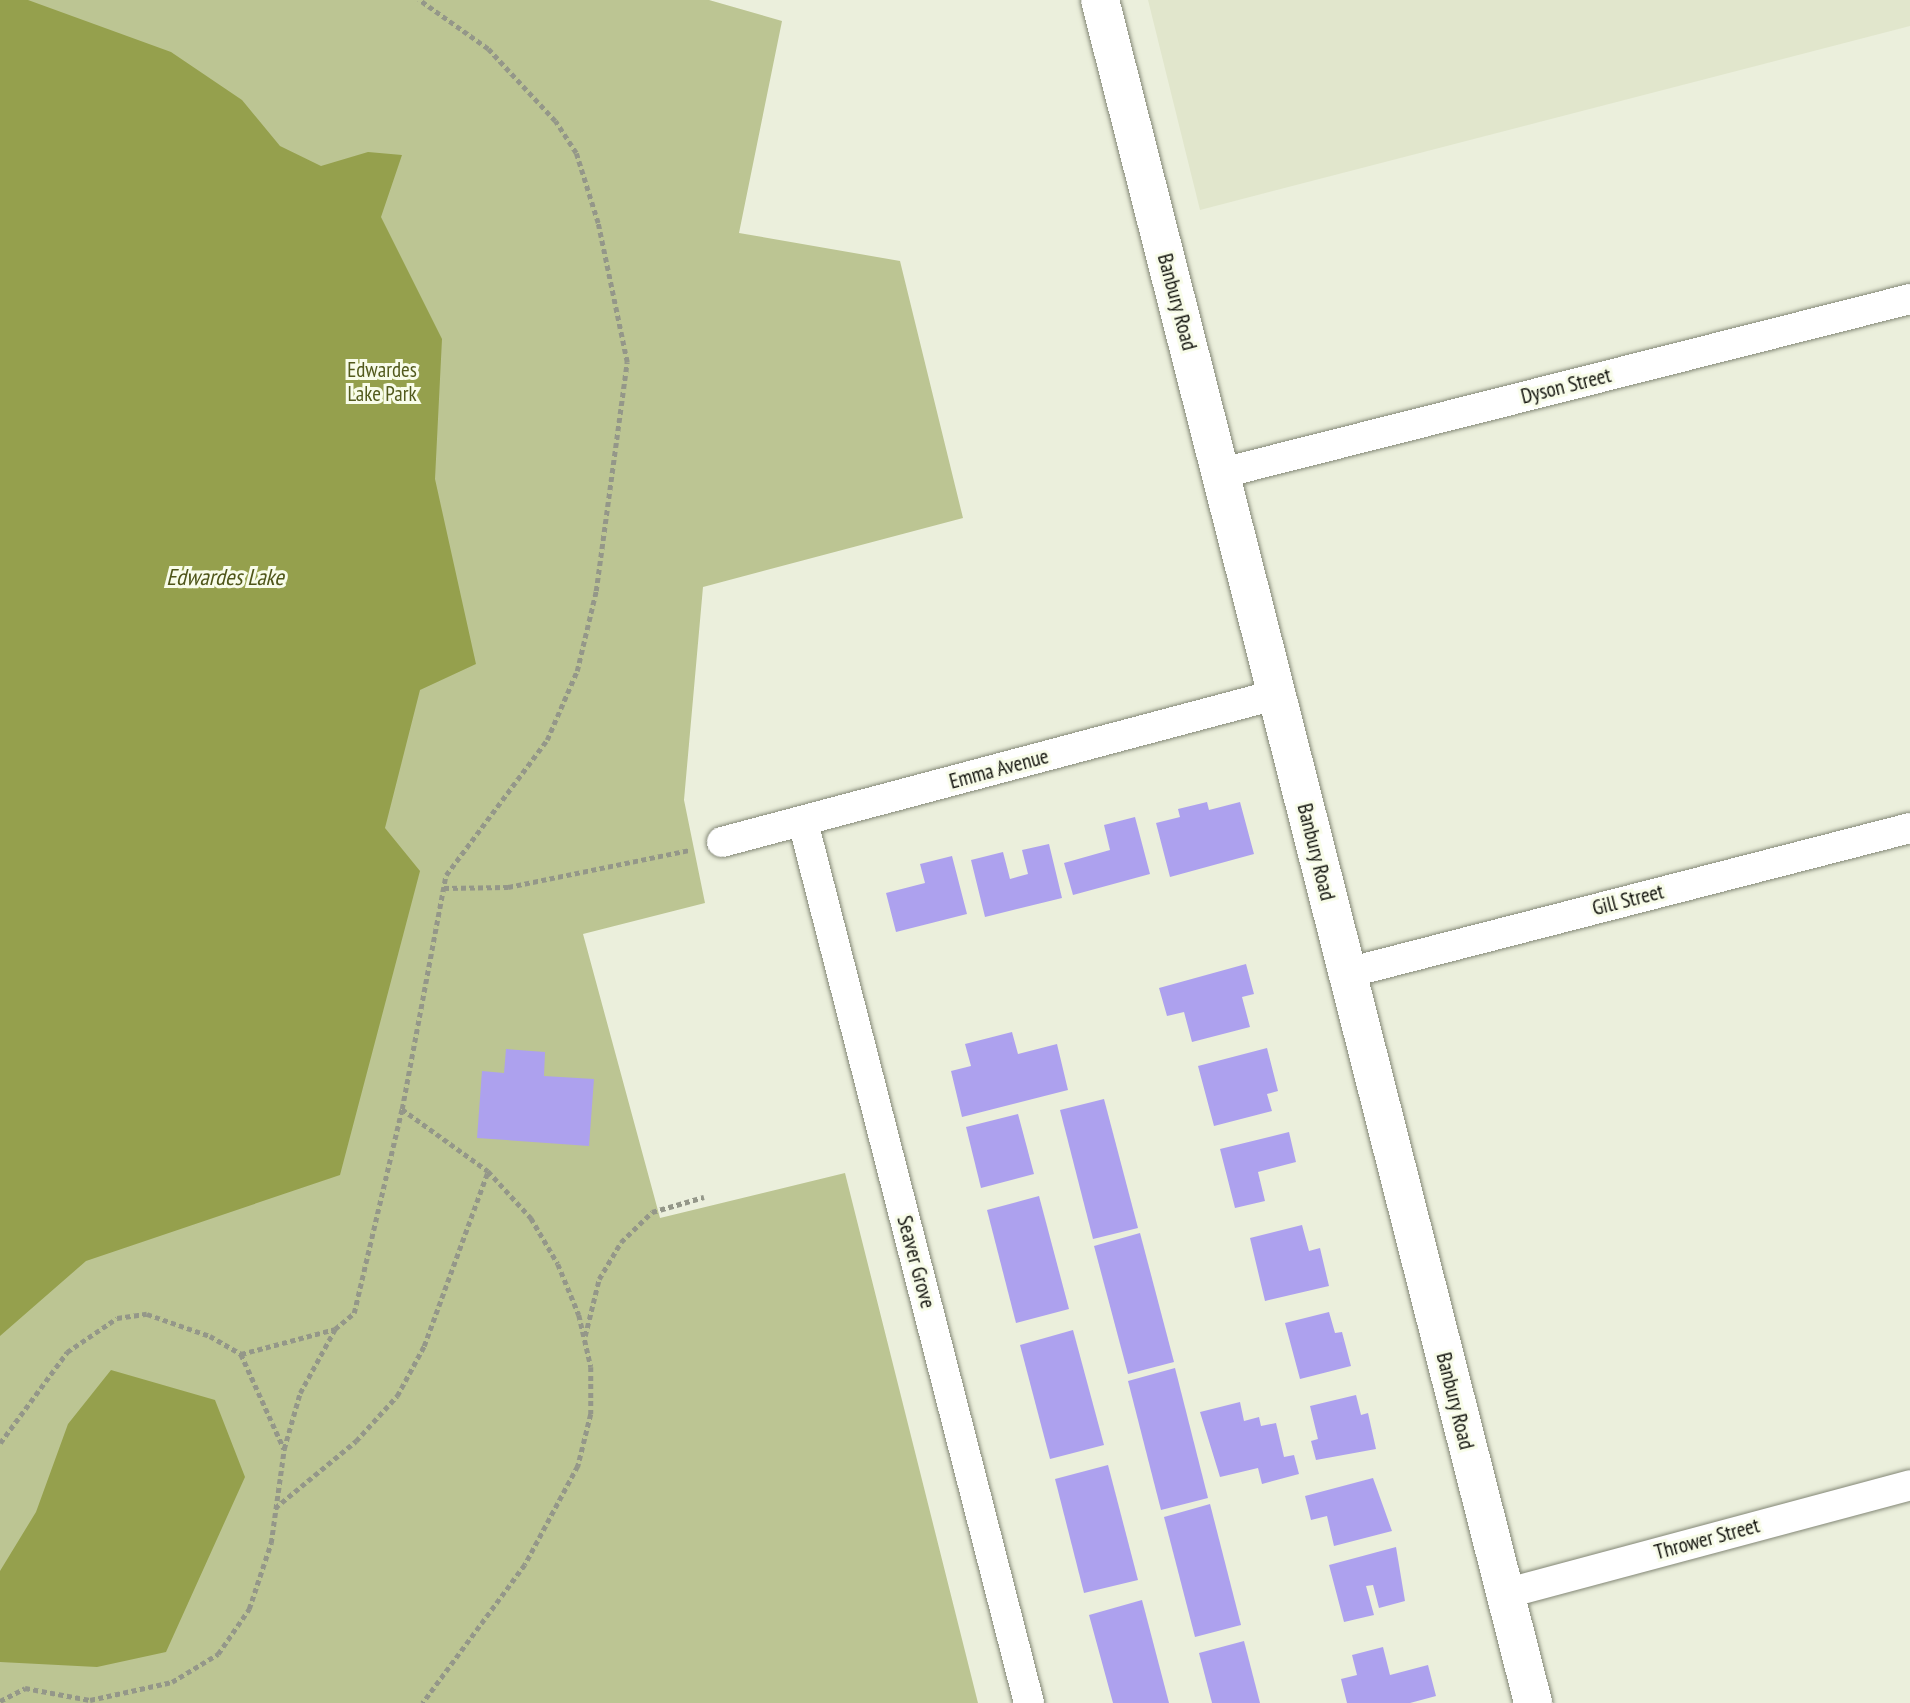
<!DOCTYPE html>
<html>
<head>
<meta charset="utf-8">
<style>
  body { margin:0 }
  #map { position:relative; width:1910px; height:1703px; overflow:hidden; background:#ebefdc; font-family:"PT Sans Narrow",sans-serif }
  div>[style] { position:absolute }
  .built>* { inset:0; background:#e1e6cc }
  .green>* { inset:0; background:#bcc593 }
  .water>* { inset:0; background:#95a04d }
  .building>* { inset:0; background:#ada1ee }
  .path>* { height:4.5px; margin-top:-2.25px; transform-origin:0; background:repeating-linear-gradient(90deg,#949789 0 5px,transparent 0 8.5px) }
  .roads { filter:drop-shadow(0 0 2px #838776) drop-shadow(0 0 2px #838776) }
  .street>* { height:30px; margin:-15px; padding:0 15px; transform-origin:15px; border-radius:15px; background:#fff }
  .secondary>* { height:38px; margin:-19px; padding:0 19px; transform-origin:19px; border-radius:19px; background:#fff }
  span { translate:-50% -50%; white-space:nowrap; text-align:center; line-height:1.15; -webkit-text-stroke:6px #f8fce9; paint-order:stroke }
  .street-label { font-size:21px; color:#11120c }
  .park-label { font-size:21px; color:#525a1d }
  .water-label { font-size:23px; color:#4e5519; font-style:italic }
</style>
</head>
<body>
<div id="map">
  <div class="built">
    <div style="clip-path:polygon(1148px 0,1910px 0,1910px 26px,1200px 210px)"></div>
  </div>
  <div class="green">
    <div style="clip-path:polygon(0 0,709px 0,782px 21px,739px 233px,900px 261px,963px 518px,703px 587px,684px 800px,705px 903px,583px 934px,660px 1218px,845px 1173px,978px 1703px,0 1703px)"></div>
  </div>
  <div class="water">
    <div style="clip-path:polygon(0 0,28px 0,171px 52px,242px 100px,280px 146px,321px 166px,368px 152px,402px 155px,381px 217px,442px 339px,435px 479px,476px 664px,420px 690px,385px 828px,420px 871px,340px 1175px,86px 1261px,0 1336px)"></div>
    <div style="clip-path:polygon(111px 1370px,215px 1400px,245px 1477px,166px 1652px,97px 1667px,0 1662px,0 1571px,36px 1512px,68px 1424px)"></div>
  </div>
  <div class="building">
    <div style="clip-path:polygon(1207px 802px,1209px 810px,1240px 802px,1254px 854px,1170px 877px,1156px 823px,1180px 817px,1178px 809px)"></div>
    <div style="clip-path:polygon(1135px 817px,1150px 874px,1073px 895px,1064px 863px,1110px 850px,1104px 825px)"></div>
    <div style="clip-path:polygon(1049px 844px,1062px 898px,985px 917px,971px 860px,1003px 852px,1010px 879px,1028px 874px,1022px 850px)"></div>
    <div style="clip-path:polygon(952px 856px,967px 914px,896px 932px,886px 893px,925px 883px,920px 864px)"></div>
    <div style="clip-path:polygon(1246px 964px,1254px 994px,1242px 997px,1250px 1027px,1192px 1042px,1184px 1012px,1167px 1016px,1159px 988px)"></div>
    <div style="clip-path:polygon(1012px 1032px,1018px 1054px,1057px 1044px,1068px 1090px,962px 1117px,951px 1071px,971px 1066px,965px 1044px)"></div>
    <div style="clip-path:polygon(1267px 1048px,1278px 1091px,1267px 1094px,1272px 1111px,1214px 1126px,1198px 1066px)"></div>
    <div style="clip-path:polygon(506px 1049px,545px 1052px,544px 1076px,594px 1079px,589px 1146px,477px 1138px,482px 1071px,504px 1073px)"></div>
    <div style="clip-path:polygon(1104px 1099px,1138px 1228px,1093px 1239px,1060px 1110px)"></div>
    <div style="clip-path:polygon(1018px 1114px,1034px 1174px,981px 1188px,966px 1127px)"></div>
    <div style="clip-path:polygon(1289px 1132px,1296px 1162px,1258px 1172px,1265px 1201px,1235px 1208px,1220px 1149px)"></div>
    <div style="clip-path:polygon(1039px 1196px,1069px 1309px,1016px 1323px,987px 1210px)"></div>
    <div style="clip-path:polygon(1302px 1225px,1309px 1251px,1320px 1248px,1329px 1286px,1265px 1301px,1250px 1238px)"></div>
    <div style="clip-path:polygon(1140px 1233px,1174px 1362px,1128px 1374px,1094px 1246px)"></div>
    <div style="clip-path:polygon(1329px 1312px,1335px 1333px,1342px 1332px,1351px 1366px,1300px 1379px,1285px 1323px)"></div>
    <div style="clip-path:polygon(1073px 1330px,1104px 1445px,1050px 1459px,1020px 1345px)"></div>
    <div style="clip-path:polygon(1175px 1368px,1208px 1498px,1161px 1510px,1128px 1381px)"></div>
    <div style="clip-path:polygon(1356px 1395px,1361px 1415px,1368px 1413px,1376px 1449px,1316px 1460px,1311px 1441px,1318px 1439px,1310px 1406px)"></div>
    <div style="clip-path:polygon(1240px 1402px,1244px 1421px,1259px 1417px,1261px 1426px,1276px 1423px,1284px 1457px,1294px 1455px,1299px 1474px,1262px 1484px,1258px 1468px,1220px 1477px,1200px 1412px)"></div>
    <div style="clip-path:polygon(1108px 1465px,1138px 1580px,1084px 1593px,1055px 1479px)"></div>
    <div style="clip-path:polygon(1373px 1478px,1392px 1531px,1334px 1546px,1327px 1516px,1311px 1520px,1305px 1496px)"></div>
    <div style="clip-path:polygon(1210px 1504px,1241px 1625px,1195px 1637px,1164px 1517px)"></div>
    <div style="clip-path:polygon(1396px 1547px,1405px 1601px,1379px 1608px,1373px 1585px,1366px 1586px,1374px 1615px,1344px 1622px,1329px 1565px)"></div>
    <div style="clip-path:polygon(1142px 1600px,1169px 1703px,1113px 1703px,1089px 1615px)"></div>
    <div style="clip-path:polygon(1244px 1641px,1260px 1703px,1212px 1703px,1199px 1653px)"></div>
    <div style="clip-path:polygon(1383px 1647px,1390px 1675px,1428px 1665px,1436px 1696px,1410px 1703px,1347px 1703px,1341px 1679px,1357px 1675px,1352px 1655px)"></div>
  </div>
  <div class="path">
    <div style="left:444px;top:888px;width:64px;rotate:-0.9deg"></div>
    <div style="left:508px;top:887px;width:186px;rotate:-11.5deg"></div>
    <div style="left:402px;top:1109px;width:106px;rotate:35.8deg"></div>
    <div style="left:488px;top:1171px;width:64px;rotate:47.5deg"></div>
    <div style="left:531px;top:1218px;width:53px;rotate:59.6deg"></div>
    <div style="left:558px;top:1264px;width:55px;rotate:67.6deg"></div>
    <div style="left:579px;top:1315px;width:53px;rotate:77deg"></div>
    <div style="left:591px;top:1367px;width:47px;rotate:90deg"></div>
    <div style="left:591px;top:1414px;width:54px;rotate:104deg"></div>
    <div style="left:578px;top:1466px;width:112px;rotate:118.2deg"></div>
    <div style="left:525px;top:1565px;width:172px;rotate:126.5deg"></div>
    <div style="left:585px;top:1336px;width:59px;rotate:-76.2deg"></div>
    <div style="left:599px;top:1279px;width:43px;rotate:-59.3deg"></div>
    <div style="left:621px;top:1242px;width:43px;rotate:-44.1deg"></div>
    <div style="left:652px;top:1212px;width:54px;rotate:-16.1deg"></div>
    <div style="left:241px;top:1354px;width:97px;rotate:-14.9deg"></div>
    <div style="left:0;top:1443px;width:113px;rotate:-53.6deg"></div>
    <div style="left:67px;top:1352px;width:60px;rotate:-34.2deg"></div>
    <div style="left:117px;top:1318px;width:30px;rotate:-8deg"></div>
    <div style="left:147px;top:1314px;width:67px;rotate:19.2deg"></div>
    <div style="left:210px;top:1336px;width:36px;rotate:30deg"></div>
    <div style="left:241px;top:1354px;width:104px;rotate:65.6deg"></div>
    <div style="left:275px;top:1508px;width:105px;rotate:-39.6deg"></div>
    <div style="left:356px;top:1441px;width:61px;rotate:-47.7deg"></div>
    <div style="left:397px;top:1396px;width:57px;rotate:-61.6deg"></div>
    <div style="left:424px;top:1346px;width:186px;rotate:-69.9deg"></div>
    <div style="left:0;top:1701px;width:28px;rotate:-27deg"></div>
    <div style="left:25px;top:1688px;width:66px;rotate:10.5deg"></div>
    <div style="left:90px;top:1700px;width:84px;rotate:-12.4deg"></div>
    <div style="left:172px;top:1682px;width:54px;rotate:-31.3deg"></div>
    <div style="left:218px;top:1654px;width:55px;rotate:-55.4deg"></div>
    <div style="left:249px;top:1609px;width:70px;rotate:-71.6deg"></div>
    <div style="left:271px;top:1543px;width:95px;rotate:-82.1deg"></div>
    <div style="left:284px;top:1449px;width:58px;rotate:-74.1deg"></div>
    <div style="left:300px;top:1393px;width:73px;rotate:-61.3deg"></div>
    <div style="left:335px;top:1329px;width:25px;rotate:-40deg"></div>
    <div style="left:354px;top:1313px;width:210px;rotate:-76.8deg"></div>
    <div style="left:402px;top:1109px;width:238px;rotate:-79.4deg"></div>
    <div style="left:446px;top:875px;width:169px;rotate:-53.2deg"></div>
    <div style="left:547px;top:740px;width:75px;rotate:-66.5deg"></div>
    <div style="left:577px;top:671px;width:82px;rotate:-76.6deg"></div>
    <div style="left:596px;top:591px;width:231px;rotate:-82.3deg"></div>
    <div style="left:627px;top:362px;width:142px;rotate:-101.8deg"></div>
    <div style="left:598px;top:223px;width:73px;rotate:-107.4deg"></div>
    <div style="left:576px;top:153px;width:38px;rotate:-123deg"></div>
    <div style="left:555px;top:121px;width:98px;rotate:-132.9deg"></div>
    <div style="left:488px;top:49px;width:85px;rotate:-144.6deg"></div>
  </div>
  <div class="roads">
    <div class="street">
      <div style="left:1222px;top:473px;width:710px;rotate:-14.19deg"></div>
      <div style="left:803px;top:822px;width:910px;rotate:75.61deg"></div>
      <div style="left:722px;top:842px;width:572px;rotate:-14.89deg"></div>
      <div style="left:1347px;top:973px;width:581px;rotate:-14.44deg"></div>
      <div style="left:1504px;top:1594px;width:420px;rotate:-15deg"></div>
    </div>
    <div class="secondary">
      <div style="left:1100px;top:0;width:1757px;rotate:75.73deg"></div>
    </div>
  </div>
  <div class="street-label">
    <span style="left:1177px;top:302px;rotate:75deg">Banbury Road</span>
    <span style="left:1566px;top:386px;rotate:-14deg">Dyson Street</span>
    <span style="left:999px;top:769px;rotate:-15deg">Emma Avenue</span>
    <span style="left:1316px;top:852px;rotate:76deg">Banbury Road</span>
    <span style="left:1628px;top:900px;rotate:-14deg">Gill Street</span>
    <span style="left:916px;top:1262px;rotate:75deg">Seaver Grove</span>
    <span style="left:1455px;top:1401px;rotate:76deg">Banbury Road</span>
    <span style="left:1707px;top:1539px;rotate:-15deg">Thrower Street</span>
  </div>
  <div class="park-label">
    <span style="left:382px;top:382px">Edwardes<br>Lake Park</span>
  </div>
  <div class="water-label">
    <span style="left:225px;top:577px">Edwardes Lake</span>
  </div>
</div>
</body>
</html>
